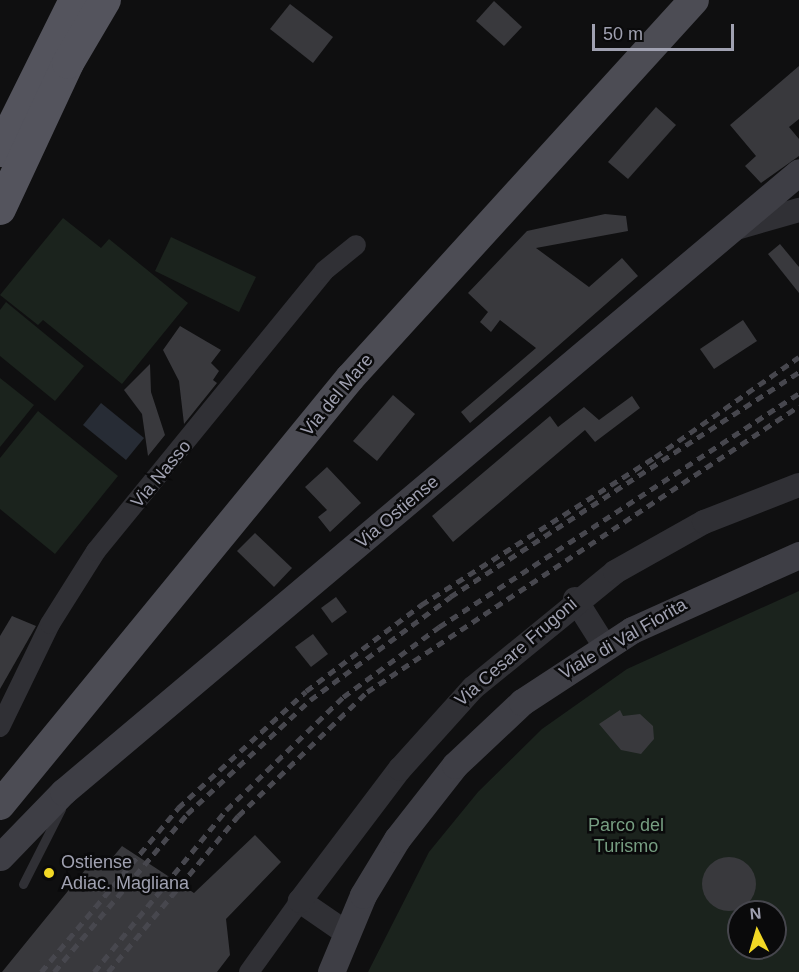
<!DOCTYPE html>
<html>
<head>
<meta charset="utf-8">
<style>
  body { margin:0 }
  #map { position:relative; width:799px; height:972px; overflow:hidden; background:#0f0f10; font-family:Helvetica,sans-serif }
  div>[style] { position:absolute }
  .green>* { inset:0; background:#1b231d }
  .water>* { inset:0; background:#272c35 }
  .building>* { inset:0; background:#39393d }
  .round { border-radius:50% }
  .service>* { height:9px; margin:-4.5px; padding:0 4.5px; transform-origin:4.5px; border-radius:4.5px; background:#303035 }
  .minor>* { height:20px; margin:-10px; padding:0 10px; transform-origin:10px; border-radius:10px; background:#303035 }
  .tertiary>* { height:24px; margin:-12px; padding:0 12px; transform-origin:12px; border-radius:12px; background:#303035 }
  .secondary>* { height:27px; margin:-13.5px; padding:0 13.5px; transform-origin:13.5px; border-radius:13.5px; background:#3e3e45 }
  .primary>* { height:30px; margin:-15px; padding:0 15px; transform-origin:15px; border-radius:15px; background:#4c4c54 }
  .trunk>* { height:32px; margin:-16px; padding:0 16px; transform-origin:16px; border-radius:16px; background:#54545d }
  .rail>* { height:4.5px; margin-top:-2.25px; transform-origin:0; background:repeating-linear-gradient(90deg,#47474e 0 8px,transparent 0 14px) }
  .dots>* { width:16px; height:16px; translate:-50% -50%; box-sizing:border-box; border:3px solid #0a0a0b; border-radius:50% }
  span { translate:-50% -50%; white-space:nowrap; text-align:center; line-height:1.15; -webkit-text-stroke:5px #0a0a0b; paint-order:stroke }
  .street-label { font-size:18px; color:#a0a1b1 }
  .park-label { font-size:18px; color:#769d81 }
  .poi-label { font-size:18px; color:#a0a1b1 }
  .left { translate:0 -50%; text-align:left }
  .north { position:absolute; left:727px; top:900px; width:60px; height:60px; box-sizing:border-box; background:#0a0a0b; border:2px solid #46464d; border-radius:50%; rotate:355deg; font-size:16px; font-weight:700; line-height:24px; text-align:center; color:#a0a1b1 }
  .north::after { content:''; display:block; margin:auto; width:21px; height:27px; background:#f2d825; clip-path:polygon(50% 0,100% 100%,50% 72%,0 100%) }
  .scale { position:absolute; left:592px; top:24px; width:142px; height:27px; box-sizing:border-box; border:3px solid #a0a1b1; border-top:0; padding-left:8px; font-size:18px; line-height:21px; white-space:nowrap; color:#a0a1b1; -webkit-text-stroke:4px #0a0a0b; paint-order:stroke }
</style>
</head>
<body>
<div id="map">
  <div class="green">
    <div style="clip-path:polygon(63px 218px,101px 248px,109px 239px,188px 303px,122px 384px,43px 320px,38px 325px,0 295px)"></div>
    <div style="clip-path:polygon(171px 237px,256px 277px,239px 312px,155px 271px)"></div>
    <div style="clip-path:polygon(6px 302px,84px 366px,55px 401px,0 356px,0 310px)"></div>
    <div style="clip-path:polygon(0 378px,34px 405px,0 447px)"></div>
    <div style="clip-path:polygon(38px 411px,118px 476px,55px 554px,0 509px,0 458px)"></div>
    <div style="clip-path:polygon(evenodd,799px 591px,799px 972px,368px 972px,429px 852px,478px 792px,542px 729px,627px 669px,799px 591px,739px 912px,775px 912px,775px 948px,739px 948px,739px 912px)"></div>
  </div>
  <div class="water">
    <div style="clip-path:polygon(101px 403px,144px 438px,126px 460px,83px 425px)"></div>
  </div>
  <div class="building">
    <div style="clip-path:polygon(494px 1px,522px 27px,504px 46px,476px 21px)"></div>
    <div style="clip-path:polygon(290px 4px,333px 37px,313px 63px,270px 29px)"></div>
    <div style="clip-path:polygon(799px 66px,799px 119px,789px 127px,799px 139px,799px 156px,761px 183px,745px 166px,756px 156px,730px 125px)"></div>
    <div style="clip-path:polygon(656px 107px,676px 125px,628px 179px,608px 162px)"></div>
    <div style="clip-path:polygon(605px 214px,626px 216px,628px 231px,536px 248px,589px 287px,622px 258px,638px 276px,470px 423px,461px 412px,536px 348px,500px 320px,491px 332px,480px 322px,488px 312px,468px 293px,527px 231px)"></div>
    <div style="clip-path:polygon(780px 244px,799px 267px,799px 293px,768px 254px)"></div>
    <div style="clip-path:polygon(743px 320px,757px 341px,714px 369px,700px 349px)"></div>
    <div style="clip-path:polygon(180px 326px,221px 350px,211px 363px,219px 371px,213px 380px,217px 383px,184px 424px,179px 381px,163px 350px)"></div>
    <div style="clip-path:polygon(150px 364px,151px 392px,165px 435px,148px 456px,142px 414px,124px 390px)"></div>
    <div style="clip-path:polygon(393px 395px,415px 414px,377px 461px,353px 441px)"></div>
    <div style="clip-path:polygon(632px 396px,640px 408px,595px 442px,585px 430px,453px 542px,432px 516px,550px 416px,558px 427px,584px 407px,599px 420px)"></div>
    <div style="clip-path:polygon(327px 467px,361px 503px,330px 532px,318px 517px,327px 510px,305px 487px)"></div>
    <div style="clip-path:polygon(255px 533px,292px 568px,274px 587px,237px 551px)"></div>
    <div style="clip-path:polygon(336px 597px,347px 612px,332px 623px,321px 608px)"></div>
    <div style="clip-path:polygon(12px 616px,36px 626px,0 689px,0 636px)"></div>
    <div style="clip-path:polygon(313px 634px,328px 654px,311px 667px,295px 647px)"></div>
    <div style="clip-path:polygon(620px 710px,623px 716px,640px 714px,653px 726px,654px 739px,641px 754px,621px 750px,599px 724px)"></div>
    <div style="clip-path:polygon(255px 835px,281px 862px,226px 919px,230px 955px,217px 972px,2px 972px,94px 859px,104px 868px,122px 846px,194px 893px)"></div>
    <div class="round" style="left:702px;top:857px;width:54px;height:54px"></div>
  </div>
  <div class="service">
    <div style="left:23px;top:884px;width:84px;rotate:-63.1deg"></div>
  </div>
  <div class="minor">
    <div style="left:0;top:727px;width:114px;rotate:-64.1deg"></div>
    <div style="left:50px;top:624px;width:86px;rotate:-57.8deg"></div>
    <div style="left:96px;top:551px;width:361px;rotate:-50.8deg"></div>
    <div style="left:324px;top:271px;width:41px;rotate:-39.1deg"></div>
    <div style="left:249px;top:972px;width:87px;rotate:-54.3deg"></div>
  </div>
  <div class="tertiary">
    <div style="left:733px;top:229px;width:69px;rotate:-16.1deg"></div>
    <div style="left:575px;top:599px;width:54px;rotate:57.8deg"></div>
    <div style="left:345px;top:932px;width:55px;rotate:-145.4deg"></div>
    <div style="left:300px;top:901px;width:166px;rotate:-52.9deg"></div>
    <div style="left:400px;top:769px;width:109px;rotate:-48deg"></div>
    <div style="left:473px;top:688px;width:183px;rotate:-39.2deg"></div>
    <div style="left:615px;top:572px;width:102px;rotate:-29.3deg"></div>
    <div style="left:704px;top:522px;width:102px;rotate:-21.3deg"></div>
  </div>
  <div class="secondary">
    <div style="left:0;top:857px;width:91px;rotate:-45.9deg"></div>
    <div style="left:63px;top:792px;width:962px;rotate:-40.11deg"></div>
    <div style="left:331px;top:972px;width:83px;rotate:-67.4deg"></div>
    <div style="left:363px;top:895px;width:66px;rotate:-58.7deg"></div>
    <div style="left:397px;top:839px;width:94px;rotate:-51.9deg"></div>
    <div style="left:455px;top:765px;width:92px;rotate:-43.2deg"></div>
    <div style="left:522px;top:702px;width:131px;rotate:-33.2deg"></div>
    <div style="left:632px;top:630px;width:183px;rotate:-24.2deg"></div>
  </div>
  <div class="primary">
    <div style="left:0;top:805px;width:552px;rotate:-50.66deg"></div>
    <div style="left:350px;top:378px;width:511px;rotate:-47.7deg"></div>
  </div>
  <div class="trunk">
    <div style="left:0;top:151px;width:169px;rotate:-63.6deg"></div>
    <div style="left:0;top:209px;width:161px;rotate:-65deg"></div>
    <div style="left:68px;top:63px;width:73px;rotate:-59.6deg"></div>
  </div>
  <div class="rail">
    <div style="left:41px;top:972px;width:214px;rotate:-50.1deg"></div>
    <div style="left:178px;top:808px;width:173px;rotate:-42.4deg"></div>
    <div style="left:306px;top:691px;width:144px;rotate:-36.8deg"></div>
    <div style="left:421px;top:605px;width:277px;rotate:-32.3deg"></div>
    <div style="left:655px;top:457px;width:175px;rotate:-34.8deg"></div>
    <div style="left:54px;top:972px;width:207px;rotate:-49.9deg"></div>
    <div style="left:187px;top:814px;width:168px;rotate:-42.8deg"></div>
    <div style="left:310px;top:700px;width:174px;rotate:-36.3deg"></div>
    <div style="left:450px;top:597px;width:415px;rotate:-32.8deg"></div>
    <div style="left:94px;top:972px;width:209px;rotate:-50.8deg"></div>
    <div style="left:226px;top:810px;width:163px;rotate:-44deg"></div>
    <div style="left:343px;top:697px;width:119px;rotate:-36.1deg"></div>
    <div style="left:439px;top:627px;width:429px;rotate:-33deg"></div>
    <div style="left:108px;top:972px;width:203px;rotate:-50.2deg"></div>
    <div style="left:238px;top:816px;width:179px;rotate:-43.9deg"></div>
    <div style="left:367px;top:692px;width:518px;rotate:-33.51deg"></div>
  </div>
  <div class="dots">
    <div style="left:49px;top:873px;background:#f2d825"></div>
  </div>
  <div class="street-label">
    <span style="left:337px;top:395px;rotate:-50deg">Via del Mare</span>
    <span style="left:161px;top:474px;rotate:-50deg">Via Nasso</span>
    <span style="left:397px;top:512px;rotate:-40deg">Via Ostiense</span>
    <span style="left:623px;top:639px;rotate:-30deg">Viale di Val Fiorita</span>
    <span style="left:516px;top:652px;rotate:-41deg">Via Cesare Frugoni</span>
  </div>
  <div class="park-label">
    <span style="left:626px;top:836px">Parco del<br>Turismo</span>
  </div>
  <div class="poi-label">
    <span class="left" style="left:61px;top:873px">Ostiense<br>Adiac. Magliana</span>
  </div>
  <div class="north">N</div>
  <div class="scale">50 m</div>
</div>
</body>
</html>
